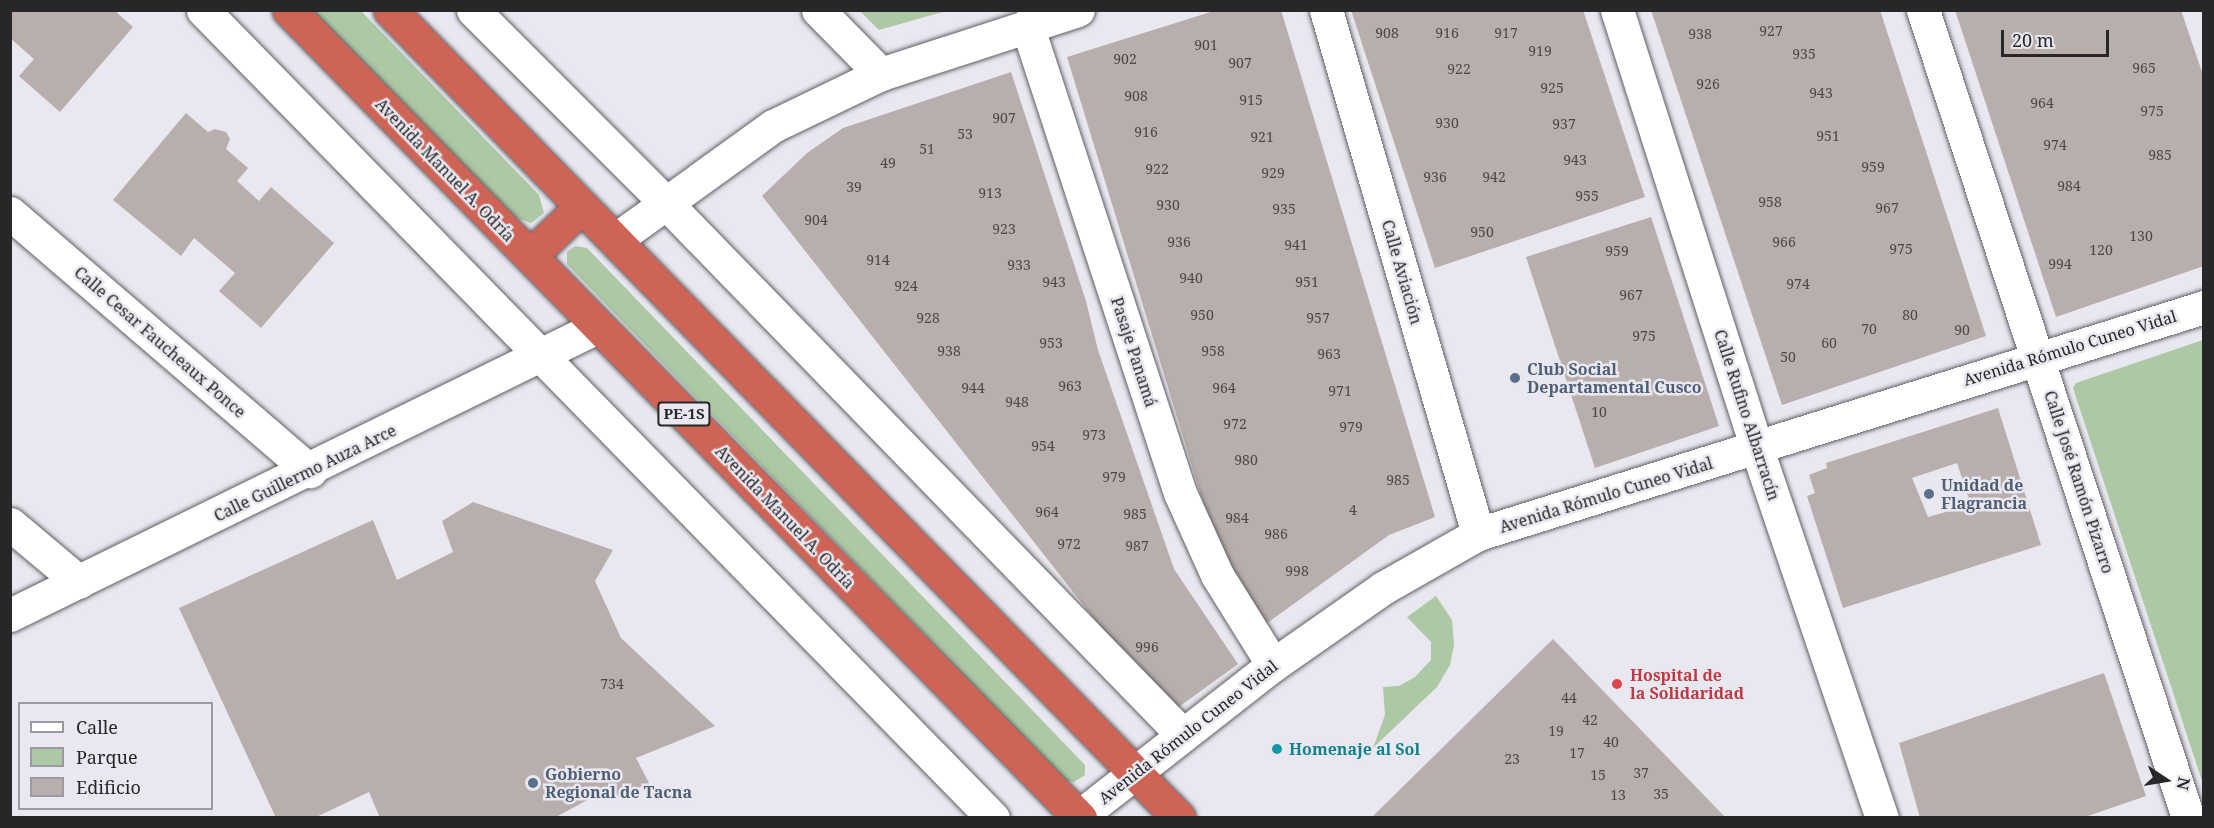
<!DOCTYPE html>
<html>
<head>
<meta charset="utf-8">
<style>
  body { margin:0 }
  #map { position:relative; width:2214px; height:828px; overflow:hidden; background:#e9e7ef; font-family:"Noto Serif",serif }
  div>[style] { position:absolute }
  .green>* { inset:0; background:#adc8a5 }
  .building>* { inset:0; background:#b8afad }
  .roads { filter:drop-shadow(0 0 2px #605f65) drop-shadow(0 0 2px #605f65) }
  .street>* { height:33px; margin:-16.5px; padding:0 16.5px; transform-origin:16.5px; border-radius:16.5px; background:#fff }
  .highway>* { height:33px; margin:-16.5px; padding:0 16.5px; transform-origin:16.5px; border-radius:16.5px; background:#ce6456 }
  .dots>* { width:16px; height:16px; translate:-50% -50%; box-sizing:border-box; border:3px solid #e9e7ef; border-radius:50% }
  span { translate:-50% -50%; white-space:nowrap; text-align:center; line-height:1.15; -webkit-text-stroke:5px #e9e7ef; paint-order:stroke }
  .number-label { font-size:14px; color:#4b484a }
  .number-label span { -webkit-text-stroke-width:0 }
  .shield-label span { padding:2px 4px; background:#e9e7ef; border:2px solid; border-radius:4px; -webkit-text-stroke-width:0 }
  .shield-label { font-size:15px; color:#272629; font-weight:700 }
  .street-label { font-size:16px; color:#272629 }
  .service-label { font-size:16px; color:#4e5e75; font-weight:700 }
  .left { translate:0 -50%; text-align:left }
  .health-label { font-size:16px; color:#be3a42; font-weight:700 }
  .culture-label { font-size:16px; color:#0d838f; font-weight:700 }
  .frame { position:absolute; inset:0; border:12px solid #272629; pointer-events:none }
  .legend { position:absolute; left:18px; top:702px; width:195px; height:108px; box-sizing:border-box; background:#e9e7ef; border:2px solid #9b9aa0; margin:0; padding:8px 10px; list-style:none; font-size:18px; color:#272629 }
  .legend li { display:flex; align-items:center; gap:12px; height:30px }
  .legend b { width:30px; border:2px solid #9b9aa0 }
  .north { position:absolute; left:2136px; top:750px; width:60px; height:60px; -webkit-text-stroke:4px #e9e7ef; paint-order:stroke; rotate:102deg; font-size:16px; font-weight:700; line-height:24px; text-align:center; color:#272629 }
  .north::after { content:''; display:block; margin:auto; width:21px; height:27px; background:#272629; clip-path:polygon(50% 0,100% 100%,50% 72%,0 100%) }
  .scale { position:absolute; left:2001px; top:30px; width:108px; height:27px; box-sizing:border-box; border:3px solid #272629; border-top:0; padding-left:8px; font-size:18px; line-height:21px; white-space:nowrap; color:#272629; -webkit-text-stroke:4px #e9e7ef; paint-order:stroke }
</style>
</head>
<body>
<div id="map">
  <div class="green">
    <div style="clip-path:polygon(313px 11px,361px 11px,539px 195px,544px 213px,531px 223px,516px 218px)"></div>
    <div style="clip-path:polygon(860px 11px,946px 11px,879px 30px)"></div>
    <div style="clip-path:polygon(575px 246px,587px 248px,1085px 765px,1085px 775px,1074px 782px,1066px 781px,567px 264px,567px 252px)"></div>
    <div style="clip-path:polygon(2203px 340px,2204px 340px,2203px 784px,2073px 388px,2076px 383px)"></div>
    <div style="clip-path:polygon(1436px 596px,1452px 620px,1454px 645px,1450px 665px,1437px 687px,1373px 748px,1385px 715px,1383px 687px,1399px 686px,1415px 677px,1431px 660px,1431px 642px,1407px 617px)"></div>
  </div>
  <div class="building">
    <div style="clip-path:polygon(10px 10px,114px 10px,133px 27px,60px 112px,19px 76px,34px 59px,10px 38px)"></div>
    <div style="clip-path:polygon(1217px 10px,1281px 10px,1435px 517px,1389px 535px,1266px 624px,1215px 541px,1067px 57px)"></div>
    <div style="clip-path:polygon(1351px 10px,1583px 10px,1645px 197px,1435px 268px)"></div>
    <div style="clip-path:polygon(1651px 10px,1880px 10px,1986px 336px,1782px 405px)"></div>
    <div style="clip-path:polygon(1955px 10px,2181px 10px,2204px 78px,2204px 266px,2056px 317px)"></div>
    <div style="clip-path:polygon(1011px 72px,1086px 301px,1098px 350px,1174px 569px,1238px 664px,1169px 714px,762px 196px,807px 153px,843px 128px)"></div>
    <div style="clip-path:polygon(186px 113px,208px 132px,215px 129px,226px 132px,230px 139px,226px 149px,248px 168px,237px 181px,259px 201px,271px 187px,334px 243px,261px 328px,219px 291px,235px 273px,194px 238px,181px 256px,113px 200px)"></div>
    <div style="clip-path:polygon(1651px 217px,1719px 426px,1595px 468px,1526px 257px)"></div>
    <div style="clip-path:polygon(evenodd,1998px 408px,2041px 545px,1843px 608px,1807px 496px,1815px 493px,1809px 475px,1827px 468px,1826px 463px,1998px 408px,1957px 463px,1971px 505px,1928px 517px,1912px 478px,1957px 463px)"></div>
    <div style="clip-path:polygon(473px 502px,613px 550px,595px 581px,621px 638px,715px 726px,636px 758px,649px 783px,614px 799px,608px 789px,554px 818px,380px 818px,369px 792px,314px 818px,276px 818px,179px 608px,373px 520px,397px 580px,453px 552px,442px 521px)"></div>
    <div style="clip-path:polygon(1553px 639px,1726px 818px,1371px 818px)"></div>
    <div style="clip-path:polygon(2104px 673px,2146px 796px,2082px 818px,1920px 818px,1899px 743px)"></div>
  </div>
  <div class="roads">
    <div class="street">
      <div style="left:203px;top:10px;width:1130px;rotate:45.65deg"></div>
      <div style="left:473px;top:10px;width:272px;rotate:45deg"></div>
      <div style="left:665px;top:202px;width:742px;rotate:45.82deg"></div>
      <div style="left:818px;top:10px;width:90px;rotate:45.5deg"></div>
      <div style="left:1326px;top:10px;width:546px;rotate:73.82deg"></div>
      <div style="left:1617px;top:10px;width:461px;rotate:72.3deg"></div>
      <div style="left:1757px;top:449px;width:390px;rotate:71.3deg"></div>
      <div style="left:1923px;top:10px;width:850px;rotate:71.84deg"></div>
      <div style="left:1027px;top:25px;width:492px;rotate:71.9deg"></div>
      <div style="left:1180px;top:493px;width:90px;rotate:65.7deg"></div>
      <div style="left:1217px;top:575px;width:106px;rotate:58.1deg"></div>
      <div style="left:10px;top:213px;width:396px;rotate:40.7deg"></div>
      <div style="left:615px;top:240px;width:195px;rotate:-35.8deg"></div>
      <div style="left:773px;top:126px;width:120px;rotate:-25.7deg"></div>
      <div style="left:881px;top:74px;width:207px;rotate:-18deg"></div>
      <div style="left:10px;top:524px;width:90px;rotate:40deg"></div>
      <div style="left:10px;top:615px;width:654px;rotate:-26.13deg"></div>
      <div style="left:1077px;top:818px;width:249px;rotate:-38deg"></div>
      <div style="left:1273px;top:665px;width:134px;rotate:-35deg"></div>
      <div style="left:1383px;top:588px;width:109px;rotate:-29.6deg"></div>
      <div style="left:1478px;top:534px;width:761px;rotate:-17.36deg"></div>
    </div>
    <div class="highway">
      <div style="left:289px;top:10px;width:1131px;rotate:45.61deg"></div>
      <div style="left:390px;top:10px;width:1129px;rotate:45.68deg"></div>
      <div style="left:530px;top:256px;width:71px;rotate:-43.9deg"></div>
    </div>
  </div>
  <div class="dots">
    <div style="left:1515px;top:378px;background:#5c6f8a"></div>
    <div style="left:1929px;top:494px;background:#5c6f8a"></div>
    <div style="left:1617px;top:684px;background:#e0444e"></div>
    <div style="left:1277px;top:749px;background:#0f9aa8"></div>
    <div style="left:533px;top:783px;background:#5c6f8a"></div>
  </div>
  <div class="number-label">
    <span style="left:1771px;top:31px">927</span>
    <span style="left:1387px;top:33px">908</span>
    <span style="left:1447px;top:33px">916</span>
    <span style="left:1506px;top:33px">917</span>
    <span style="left:1700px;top:34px">938</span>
    <span style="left:1206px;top:45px">901</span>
    <span style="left:1540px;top:51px">919</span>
    <span style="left:1804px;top:54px">935</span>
    <span style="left:1125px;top:59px">902</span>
    <span style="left:1240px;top:63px">907</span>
    <span style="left:2144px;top:68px">965</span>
    <span style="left:1459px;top:69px">922</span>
    <span style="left:1708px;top:84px">926</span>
    <span style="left:1552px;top:88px">925</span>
    <span style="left:1821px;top:93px">943</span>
    <span style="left:1136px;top:96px">908</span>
    <span style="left:1251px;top:100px">915</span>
    <span style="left:2042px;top:103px">964</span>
    <span style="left:2152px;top:111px">975</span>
    <span style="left:1004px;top:118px">907</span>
    <span style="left:1447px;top:123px">930</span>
    <span style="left:1564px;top:124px">937</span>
    <span style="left:1146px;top:132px">916</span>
    <span style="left:965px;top:134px">53</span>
    <span style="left:1828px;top:136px">951</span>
    <span style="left:1262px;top:137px">921</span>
    <span style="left:2055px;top:145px">974</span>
    <span style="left:927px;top:149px">51</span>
    <span style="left:2160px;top:155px">985</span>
    <span style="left:1575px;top:160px">943</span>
    <span style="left:888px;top:163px">49</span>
    <span style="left:1873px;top:167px">959</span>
    <span style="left:1157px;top:169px">922</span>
    <span style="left:1273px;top:173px">929</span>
    <span style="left:1435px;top:177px">936</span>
    <span style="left:1494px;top:177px">942</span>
    <span style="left:2069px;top:186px">984</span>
    <span style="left:854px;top:187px">39</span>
    <span style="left:990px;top:193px">913</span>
    <span style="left:1587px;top:196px">955</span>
    <span style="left:1770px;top:202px">958</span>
    <span style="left:1168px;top:205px">930</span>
    <span style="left:1887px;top:208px">967</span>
    <span style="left:1284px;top:209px">935</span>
    <span style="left:816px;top:220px">904</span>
    <span style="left:1004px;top:229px">923</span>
    <span style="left:1482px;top:232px">950</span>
    <span style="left:2141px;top:236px">130</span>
    <span style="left:1179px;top:242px">936</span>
    <span style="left:1784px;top:242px">966</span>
    <span style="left:1296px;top:245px">941</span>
    <span style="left:1901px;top:249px">975</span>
    <span style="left:2101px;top:250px">120</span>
    <span style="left:1617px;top:251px">959</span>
    <span style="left:878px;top:260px">914</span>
    <span style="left:2060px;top:264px">994</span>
    <span style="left:1019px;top:265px">933</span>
    <span style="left:1191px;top:278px">940</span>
    <span style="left:1054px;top:282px">943</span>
    <span style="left:1307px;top:282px">951</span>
    <span style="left:1798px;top:284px">974</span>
    <span style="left:906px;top:286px">924</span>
    <span style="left:1631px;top:295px">967</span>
    <span style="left:1202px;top:315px">950</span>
    <span style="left:1910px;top:315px">80</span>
    <span style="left:928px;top:318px">928</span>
    <span style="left:1318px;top:318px">957</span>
    <span style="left:1869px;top:329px">70</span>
    <span style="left:1962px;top:330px">90</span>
    <span style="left:1644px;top:336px">975</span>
    <span style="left:1051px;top:343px">953</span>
    <span style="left:1829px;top:343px">60</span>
    <span style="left:949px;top:351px">938</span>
    <span style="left:1213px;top:351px">958</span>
    <span style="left:1329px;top:354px">963</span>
    <span style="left:1788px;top:357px">50</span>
    <span style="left:1070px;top:386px">963</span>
    <span style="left:973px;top:388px">944</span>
    <span style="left:1224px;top:388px">964</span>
    <span style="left:1340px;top:391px">971</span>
    <span style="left:1017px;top:402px">948</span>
    <span style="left:1599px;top:412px">10</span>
    <span style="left:1235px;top:424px">972</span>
    <span style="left:1351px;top:427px">979</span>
    <span style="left:1094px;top:435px">973</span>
    <span style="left:1043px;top:446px">954</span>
    <span style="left:1246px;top:460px">980</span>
    <span style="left:1114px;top:477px">979</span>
    <span style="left:1398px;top:480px">985</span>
    <span style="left:1353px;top:510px">4</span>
    <span style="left:1047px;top:512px">964</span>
    <span style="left:1135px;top:514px">985</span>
    <span style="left:1237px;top:518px">984</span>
    <span style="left:1276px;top:534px">986</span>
    <span style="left:1069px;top:544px">972</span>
    <span style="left:1137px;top:546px">987</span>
    <span style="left:1297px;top:571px">998</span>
    <span style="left:1147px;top:647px">996</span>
    <span style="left:612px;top:684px">734</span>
    <span style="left:1569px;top:698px">44</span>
    <span style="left:1590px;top:720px">42</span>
    <span style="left:1556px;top:731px">19</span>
    <span style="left:1611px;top:742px">40</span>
    <span style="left:1577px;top:753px">17</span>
    <span style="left:1512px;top:759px">23</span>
    <span style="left:1641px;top:773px">37</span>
    <span style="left:1598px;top:775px">15</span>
    <span style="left:1661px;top:794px">35</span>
    <span style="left:1618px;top:795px">13</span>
  </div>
  <div class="shield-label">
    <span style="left:684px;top:414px">PE-1S</span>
  </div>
  <div class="street-label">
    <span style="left:445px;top:170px;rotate:46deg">Avenida Manuel A. Odría</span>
    <span style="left:1402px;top:272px;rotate:74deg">Calle Aviación</span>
    <span style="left:160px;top:342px;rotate:41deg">Calle Cesar Faucheaux Ponce</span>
    <span style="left:2070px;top:348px;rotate:-17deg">Avenida Rómulo Cuneo Vidal</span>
    <span style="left:1134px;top:352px;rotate:72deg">Pasaje Panamá</span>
    <span style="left:1747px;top:415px;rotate:72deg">Calle Rufino Albarracín</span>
    <span style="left:305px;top:473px;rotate:-26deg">Calle Guillermo Auza Arce</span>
    <span style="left:2079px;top:482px;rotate:72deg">Calle José Ramón Pizarro</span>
    <span style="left:1606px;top:495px;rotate:-17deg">Avenida Rómulo Cuneo Vidal</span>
    <span style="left:785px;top:517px;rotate:46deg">Avenida Manuel A. Odría</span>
    <span style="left:1188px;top:732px;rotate:-38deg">Avenida Rómulo Cuneo Vidal</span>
  </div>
  <div class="service-label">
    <span class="left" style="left:1527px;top:378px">Club Social<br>Departamental Cusco</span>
    <span class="left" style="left:1941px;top:494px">Unidad de<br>Flagrancia</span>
    <span class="left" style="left:545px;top:783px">Gobierno<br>Regional de Tacna</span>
  </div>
  <div class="health-label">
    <span class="left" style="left:1630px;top:684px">Hospital de<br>la Solidaridad</span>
  </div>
  <div class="culture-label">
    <span class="left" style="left:1289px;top:749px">Homenaje al Sol</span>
  </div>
  <div class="frame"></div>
  <ul class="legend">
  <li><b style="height:8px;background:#fff"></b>Calle</li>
  <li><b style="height:16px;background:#adc8a5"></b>Parque</li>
  <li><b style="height:16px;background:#b8afad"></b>Edificio</li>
  </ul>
  <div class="north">N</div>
  <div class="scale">20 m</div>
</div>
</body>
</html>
